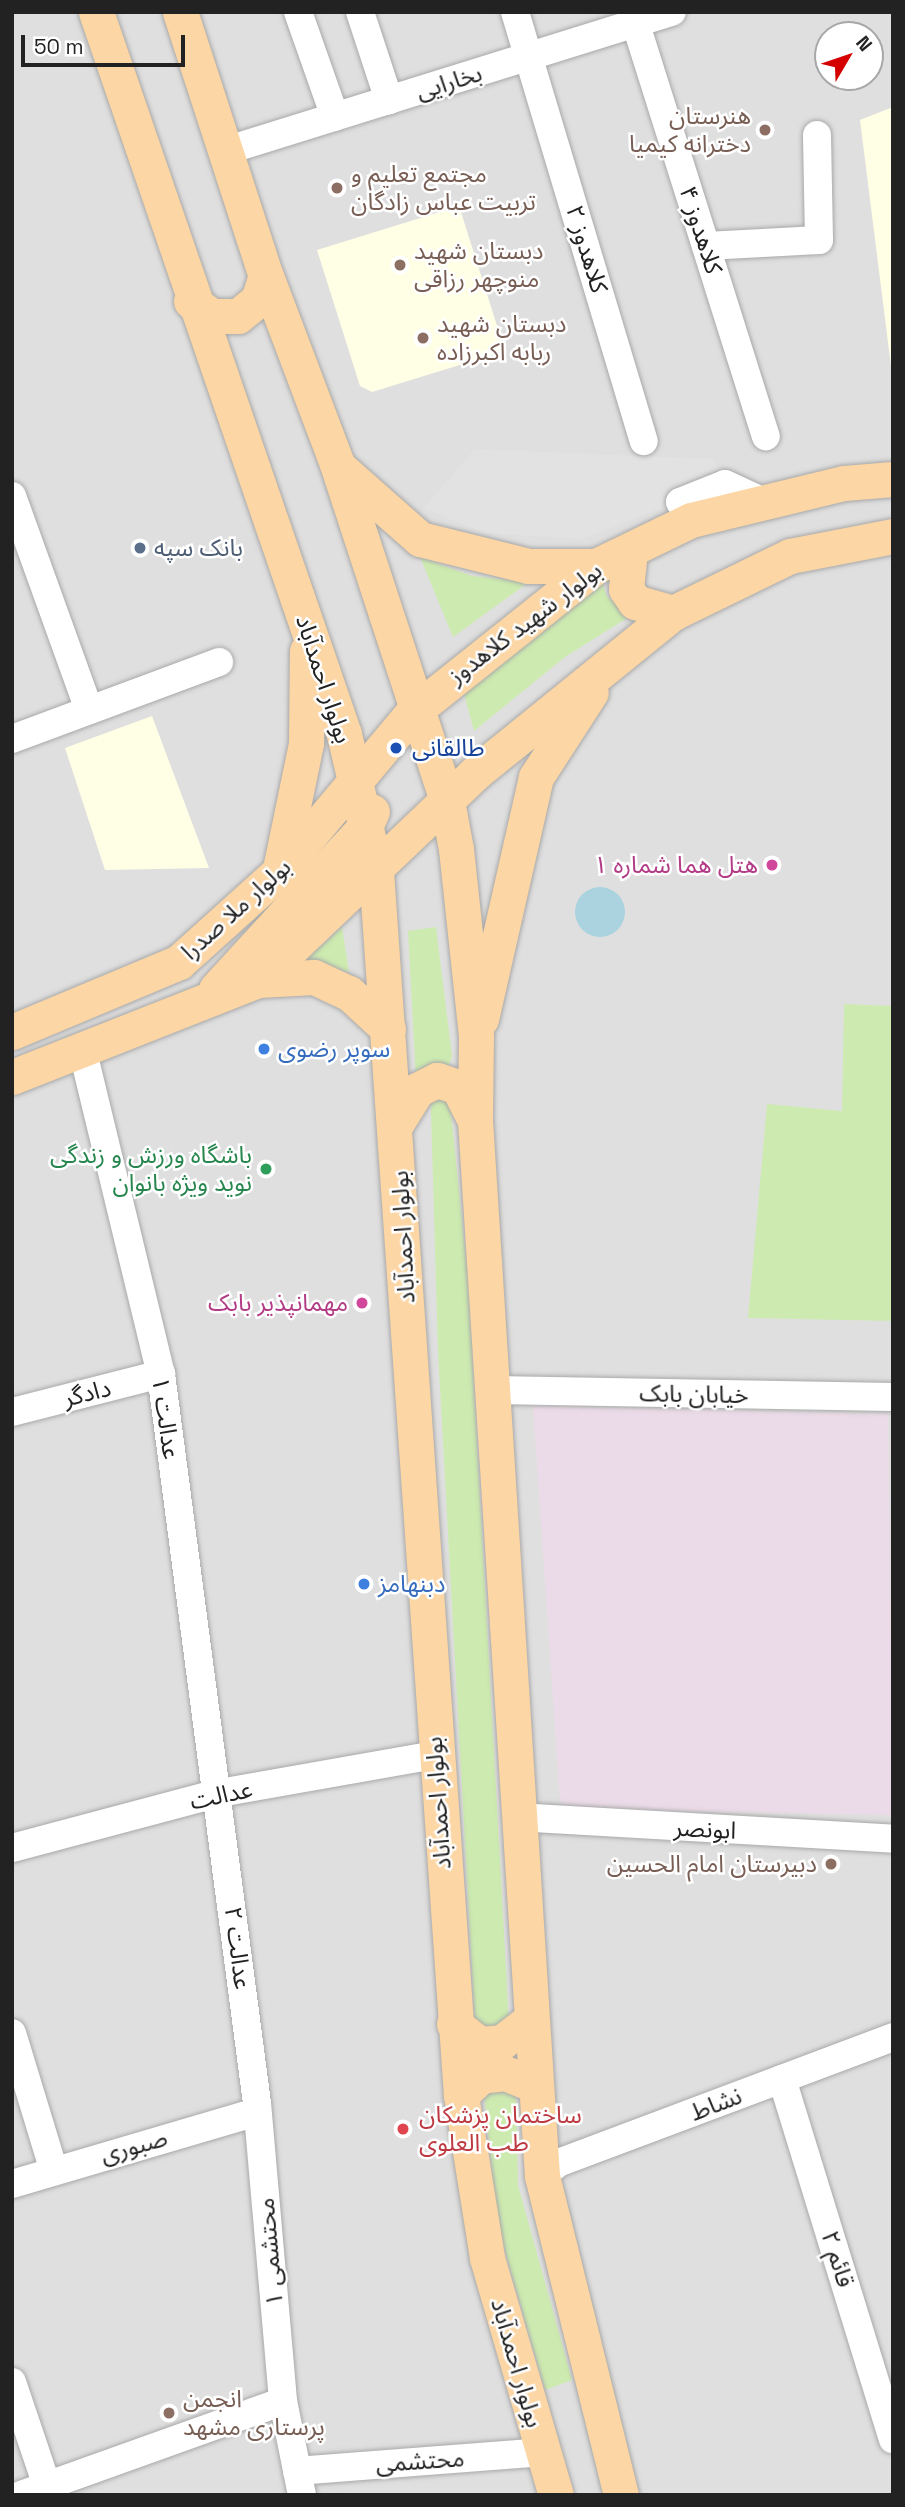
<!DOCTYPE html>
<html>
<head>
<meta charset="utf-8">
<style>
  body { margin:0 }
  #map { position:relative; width:905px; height:2507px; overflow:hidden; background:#f2efe9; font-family:"Space Grotesk","Noto Sans Arabic",sans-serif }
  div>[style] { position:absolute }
  .residential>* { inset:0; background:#e0dfdf }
  .industrial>* { inset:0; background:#ebdbe8 }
  .education>* { inset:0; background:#ffffe5 }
  .grass>* { inset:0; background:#cdebb0 }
  .parking>* { inset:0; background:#e2e2e2 }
  .water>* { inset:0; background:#aad3df }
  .round { border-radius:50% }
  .roads { filter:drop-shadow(0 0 2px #a9a9a9) drop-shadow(0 0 2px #a9a9a9) }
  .minor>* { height:28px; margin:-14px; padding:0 14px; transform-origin:14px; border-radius:14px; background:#fff }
  .major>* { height:35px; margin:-17.5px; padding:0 17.5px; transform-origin:17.5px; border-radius:17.5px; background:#fcd6a4 }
  .dots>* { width:19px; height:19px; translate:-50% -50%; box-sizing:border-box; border:4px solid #fff; border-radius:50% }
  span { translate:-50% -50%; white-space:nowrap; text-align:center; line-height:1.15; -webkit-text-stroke:5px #fff; paint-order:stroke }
  .street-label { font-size:24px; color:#222 }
  .education-label { font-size:24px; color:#785e54 }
  .right { translate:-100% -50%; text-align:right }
  .left { translate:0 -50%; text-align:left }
  .service-label { font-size:24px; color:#4e5e75 }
  .transit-label { font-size:24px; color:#164399 }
  .hotel-label { font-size:24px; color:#b23c85 }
  .shop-label { font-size:24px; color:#366cbe }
  .leisure-label { font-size:24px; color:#27864d }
  .health-label { font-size:24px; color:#be3a42 }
  .frame { position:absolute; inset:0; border:14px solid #222; pointer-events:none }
  .north { position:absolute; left:814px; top:21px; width:70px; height:70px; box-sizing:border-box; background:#fff; border:2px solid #a7a7a7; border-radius:50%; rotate:51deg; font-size:19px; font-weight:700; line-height:28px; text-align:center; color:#222 }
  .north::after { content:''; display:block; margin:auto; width:24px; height:32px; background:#d40000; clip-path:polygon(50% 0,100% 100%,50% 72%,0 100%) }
  .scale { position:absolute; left:21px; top:35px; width:164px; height:32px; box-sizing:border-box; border:4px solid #222; border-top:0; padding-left:9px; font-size:21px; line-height:24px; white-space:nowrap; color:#222; -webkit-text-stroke:5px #fff; paint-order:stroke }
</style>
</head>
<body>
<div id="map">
  <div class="residential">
    <div style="clip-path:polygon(evenodd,12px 12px,893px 12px,893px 2495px,12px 2495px,12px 12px,828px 35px,870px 35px,870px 77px,828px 77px,828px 35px)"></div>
  </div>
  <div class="industrial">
    <div style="clip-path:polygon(533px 1406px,888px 1414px,893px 1815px,568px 1809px,560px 1801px)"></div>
  </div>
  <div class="education">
    <div style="clip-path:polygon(893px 107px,893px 382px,860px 120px)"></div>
    <div style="clip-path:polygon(459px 206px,505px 351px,372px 392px,360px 386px,317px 250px)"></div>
    <div style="clip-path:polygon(152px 716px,209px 868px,105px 870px,65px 748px)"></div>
  </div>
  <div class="grass">
    <div style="clip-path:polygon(420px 557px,472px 576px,529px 582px,453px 637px)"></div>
    <div style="clip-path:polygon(602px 581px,607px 597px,635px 613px,565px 657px,474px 731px,463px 690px)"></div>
    <div style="clip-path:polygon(342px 927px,349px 972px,304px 961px)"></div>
    <div style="clip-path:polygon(436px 927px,452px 1056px,449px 1065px,429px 1066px,416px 1080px,408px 931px)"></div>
    <div style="clip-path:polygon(844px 1004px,893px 1006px,893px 1321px,748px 1318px,767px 1104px,842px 1111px)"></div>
    <div style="clip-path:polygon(442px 1092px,450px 1103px,468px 1279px,509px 2024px,500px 2032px,475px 2024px,438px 1352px,431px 1112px,432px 1098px)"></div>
    <div style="clip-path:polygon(490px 2087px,516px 2092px,518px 2185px,572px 2380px,545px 2390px,497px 2223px,484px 2094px)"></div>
  </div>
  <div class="parking">
    <div style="clip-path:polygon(475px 449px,714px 459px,725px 484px,581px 539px,483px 533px,424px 508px)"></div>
  </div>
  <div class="water">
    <div class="round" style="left:575px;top:887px;width:50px;height:50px"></div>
  </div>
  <div class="roads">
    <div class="minor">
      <div style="left:298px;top:12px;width:111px;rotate:70.6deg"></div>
      <div style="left:360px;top:12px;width:93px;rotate:71.8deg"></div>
      <div style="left:515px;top:12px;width:448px;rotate:73.3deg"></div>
      <div style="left:632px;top:12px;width:445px;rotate:72.5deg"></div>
      <div style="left:225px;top:151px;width:468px;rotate:-17.3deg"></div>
      <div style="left:706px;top:246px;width:113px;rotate:-3deg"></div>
      <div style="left:819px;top:240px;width:105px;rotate:-91.1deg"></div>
      <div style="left:12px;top:496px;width:227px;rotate:70.2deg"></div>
      <div style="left:691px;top:520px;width:21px;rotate:-121deg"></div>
      <div style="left:680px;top:502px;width:48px;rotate:-21.8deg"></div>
      <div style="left:725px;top:484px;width:38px;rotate:25deg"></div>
      <div style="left:12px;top:739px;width:221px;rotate:-20.4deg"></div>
      <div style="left:82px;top:1048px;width:335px;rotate:76.4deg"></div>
      <div style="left:161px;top:1374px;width:735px;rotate:82.5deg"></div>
      <div style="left:257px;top:2103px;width:299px;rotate:85deg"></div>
      <div style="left:283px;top:2401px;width:96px;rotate:78.6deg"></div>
      <div style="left:494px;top:1390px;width:399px;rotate:1deg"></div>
      <div style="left:12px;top:1412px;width:154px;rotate:-14.3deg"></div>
      <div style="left:517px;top:1817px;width:377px;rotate:3.3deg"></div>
      <div style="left:12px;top:1848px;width:214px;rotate:-14.9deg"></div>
      <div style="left:219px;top:1793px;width:218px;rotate:-10deg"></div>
      <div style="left:12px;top:2033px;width:141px;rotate:73.1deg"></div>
      <div style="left:782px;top:2079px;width:377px;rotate:72.9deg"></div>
      <div style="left:542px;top:2176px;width:21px;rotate:-39deg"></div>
      <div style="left:558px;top:2163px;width:358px;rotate:-20.6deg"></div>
      <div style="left:12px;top:2184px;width:255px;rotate:-16.4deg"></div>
      <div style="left:12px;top:2382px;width:119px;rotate:71.4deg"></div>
      <div style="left:297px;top:2471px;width:247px;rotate:-4.4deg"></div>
      <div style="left:21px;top:2495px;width:278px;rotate:-19.7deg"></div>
    </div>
    <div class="major">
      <div style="left:96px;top:12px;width:763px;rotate:71.04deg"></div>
      <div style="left:344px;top:734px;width:141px;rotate:76.9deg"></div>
      <div style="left:376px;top:871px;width:1227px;rotate:86.03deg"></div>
      <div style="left:461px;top:2095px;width:165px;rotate:80.9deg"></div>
      <div style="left:487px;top:2258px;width:247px;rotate:73.8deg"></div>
      <div style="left:180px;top:12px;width:278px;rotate:72deg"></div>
      <div style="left:266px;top:276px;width:201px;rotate:69.3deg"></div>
      <div style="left:337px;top:464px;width:354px;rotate:71.9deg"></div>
      <div style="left:447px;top:801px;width:49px;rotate:79.4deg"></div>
      <div style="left:456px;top:849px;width:188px;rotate:83.9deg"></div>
      <div style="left:476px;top:1036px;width:84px;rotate:90.7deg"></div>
      <div style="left:475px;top:1120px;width:1058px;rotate:86.37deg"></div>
      <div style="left:542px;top:2176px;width:329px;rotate:76.1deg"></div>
      <div style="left:191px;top:301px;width:26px;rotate:36deg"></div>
      <div style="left:212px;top:316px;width:26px"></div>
      <div style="left:238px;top:316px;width:26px;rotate:-39deg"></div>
      <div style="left:258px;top:300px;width:25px;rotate:-72deg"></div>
      <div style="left:343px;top:471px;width:103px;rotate:41.4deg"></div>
      <div style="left:420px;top:539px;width:111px;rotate:14deg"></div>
      <div style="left:528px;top:566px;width:68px"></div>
      <div style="left:630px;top:551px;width:38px;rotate:96deg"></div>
      <div style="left:626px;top:589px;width:16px;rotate:55deg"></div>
      <div style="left:635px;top:602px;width:40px;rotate:16deg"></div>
      <div style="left:280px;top:869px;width:129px;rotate:-78.3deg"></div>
      <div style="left:306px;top:743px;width:92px;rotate:-89.4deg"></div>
      <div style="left:258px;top:980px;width:56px;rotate:-3.1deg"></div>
      <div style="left:314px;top:977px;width:38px;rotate:25deg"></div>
      <div style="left:349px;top:993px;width:53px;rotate:42.7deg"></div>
      <div style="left:216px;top:989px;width:220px;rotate:-47.4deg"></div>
      <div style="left:365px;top:827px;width:17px;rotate:-66deg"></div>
      <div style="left:481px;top:1019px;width:248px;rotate:-77.2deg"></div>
      <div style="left:536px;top:777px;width:101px;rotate:-57.1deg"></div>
      <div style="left:12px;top:1032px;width:181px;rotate:-22.7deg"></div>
      <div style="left:179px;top:962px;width:133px;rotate:-42deg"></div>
      <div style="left:278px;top:873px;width:210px;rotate:-50deg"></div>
      <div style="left:413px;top:712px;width:234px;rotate:-38.6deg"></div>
      <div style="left:596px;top:566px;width:106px;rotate:-25.8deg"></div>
      <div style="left:691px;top:520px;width:157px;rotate:-13.6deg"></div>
      <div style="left:844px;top:483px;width:49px;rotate:-4.7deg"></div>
      <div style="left:12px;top:1077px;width:264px;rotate:-21.5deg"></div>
      <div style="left:258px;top:980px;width:298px;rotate:-43.6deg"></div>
      <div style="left:474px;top:774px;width:256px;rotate:-39deg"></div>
      <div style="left:673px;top:613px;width:130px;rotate:-26deg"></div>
      <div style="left:790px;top:556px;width:105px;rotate:-11deg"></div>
      <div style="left:396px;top:1124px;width:40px;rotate:-58deg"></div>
      <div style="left:417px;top:1090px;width:22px;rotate:-27deg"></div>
      <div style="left:437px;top:1080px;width:22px;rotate:18deg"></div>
      <div style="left:458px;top:1087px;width:37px;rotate:63deg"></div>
      <div style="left:454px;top:2024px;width:33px;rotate:38deg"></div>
      <div style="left:480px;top:2044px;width:22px;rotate:-5deg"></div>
      <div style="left:502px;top:2042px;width:33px;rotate:-38deg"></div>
      <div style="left:461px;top:2095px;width:28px;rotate:-44deg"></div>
      <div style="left:481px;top:2076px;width:24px;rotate:-7deg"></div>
      <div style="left:505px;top:2073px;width:32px;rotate:22deg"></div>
    </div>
  </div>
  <div class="dots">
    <div style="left:765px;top:130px;background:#8d6e63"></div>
    <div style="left:337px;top:188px;background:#8d6e63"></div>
    <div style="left:400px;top:265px;background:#8d6e63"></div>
    <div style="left:423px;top:338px;background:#8d6e63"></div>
    <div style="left:140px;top:548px;background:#5c6f8a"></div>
    <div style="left:396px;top:748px;background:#1a4fb4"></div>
    <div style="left:772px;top:865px;background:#d1479c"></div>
    <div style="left:264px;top:1049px;background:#3f7fe0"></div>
    <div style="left:266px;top:1169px;background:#2e9e5b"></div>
    <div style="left:362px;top:1303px;background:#d1479c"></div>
    <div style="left:364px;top:1584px;background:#3f7fe0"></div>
    <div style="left:831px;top:1864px;background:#8d6e63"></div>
    <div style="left:403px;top:2129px;background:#e0444e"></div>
    <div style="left:169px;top:2413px;background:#8d6e63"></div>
  </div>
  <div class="street-label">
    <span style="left:449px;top:82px;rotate:-17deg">بخارایی</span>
    <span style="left:701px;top:230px;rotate:72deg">کلاهدوز ۴</span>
    <span style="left:587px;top:249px;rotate:73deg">کلاهدوز ۲</span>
    <span style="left:525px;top:623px;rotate:-37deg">بولوار شهید کلاهدوز</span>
    <span style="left:324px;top:679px;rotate:72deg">بولوار احمدآباد</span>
    <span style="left:236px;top:909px;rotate:-42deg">بولوار ملا صدرا</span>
    <span style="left:403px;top:1237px;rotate:-93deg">بولوار احمدآباد</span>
    <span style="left:87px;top:1393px;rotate:-14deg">دادگر</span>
    <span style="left:694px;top:1394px;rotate:1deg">خیابان بابک</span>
    <span style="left:166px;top:1418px;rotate:82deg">عدالت ۱</span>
    <span style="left:221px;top:1795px;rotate:-12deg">عدالت</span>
    <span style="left:438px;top:1803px;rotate:-94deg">بولوار احمدآباد</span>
    <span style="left:705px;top:1829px;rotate:3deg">ابونصر</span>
    <span style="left:238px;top:1948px;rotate:83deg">عدالت ۲</span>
    <span style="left:716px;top:2104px;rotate:-21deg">نشاط</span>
    <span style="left:134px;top:2146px;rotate:-15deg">صبوری</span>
    <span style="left:270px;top:2252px;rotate:-95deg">محتشمی ۱</span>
    <span style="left:838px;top:2259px;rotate:73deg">قائم ۲</span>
    <span style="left:517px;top:2363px;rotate:74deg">بولوار احمدآباد</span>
    <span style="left:420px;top:2461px;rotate:-4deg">محتشمی</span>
  </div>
  <div class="education-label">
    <span class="right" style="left:751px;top:130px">هنرستان<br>دخترانه کیمیا</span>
    <span class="left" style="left:351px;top:188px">مجتمع تعلیم و<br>تربیت عباس زادگان</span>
    <span class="left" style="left:414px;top:265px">دبستان شهید<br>منوچهر رزاقی</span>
    <span class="left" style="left:437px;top:338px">دبستان شهید<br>ربابه اکبرزاده</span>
    <span class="right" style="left:817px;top:1864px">دبیرستان امام الحسین</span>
    <span class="left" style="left:183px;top:2413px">انجمن<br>پرستاری مشهد</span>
  </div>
  <div class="service-label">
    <span class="left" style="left:154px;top:548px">بانک سپه</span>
  </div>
  <div class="transit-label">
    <span class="left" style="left:412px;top:748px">طالقانی</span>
  </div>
  <div class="hotel-label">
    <span class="right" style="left:758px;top:865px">هتل هما شماره ۱</span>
    <span class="right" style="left:348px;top:1303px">مهمانپذیر بابک</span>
  </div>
  <div class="shop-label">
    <span class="left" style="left:278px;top:1049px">سوپر رضوی</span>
    <span class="left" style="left:378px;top:1584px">دبنهامز</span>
  </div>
  <div class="leisure-label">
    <span class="right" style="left:252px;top:1169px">باشگاه ورزش و زندگی<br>نوید ویژه بانوان</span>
  </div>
  <div class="health-label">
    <span class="left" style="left:419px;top:2129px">ساختمان پزشكان<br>طب العلوى</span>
  </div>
  <div class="frame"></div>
  <div class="north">N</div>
  <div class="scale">50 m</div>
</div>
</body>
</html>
